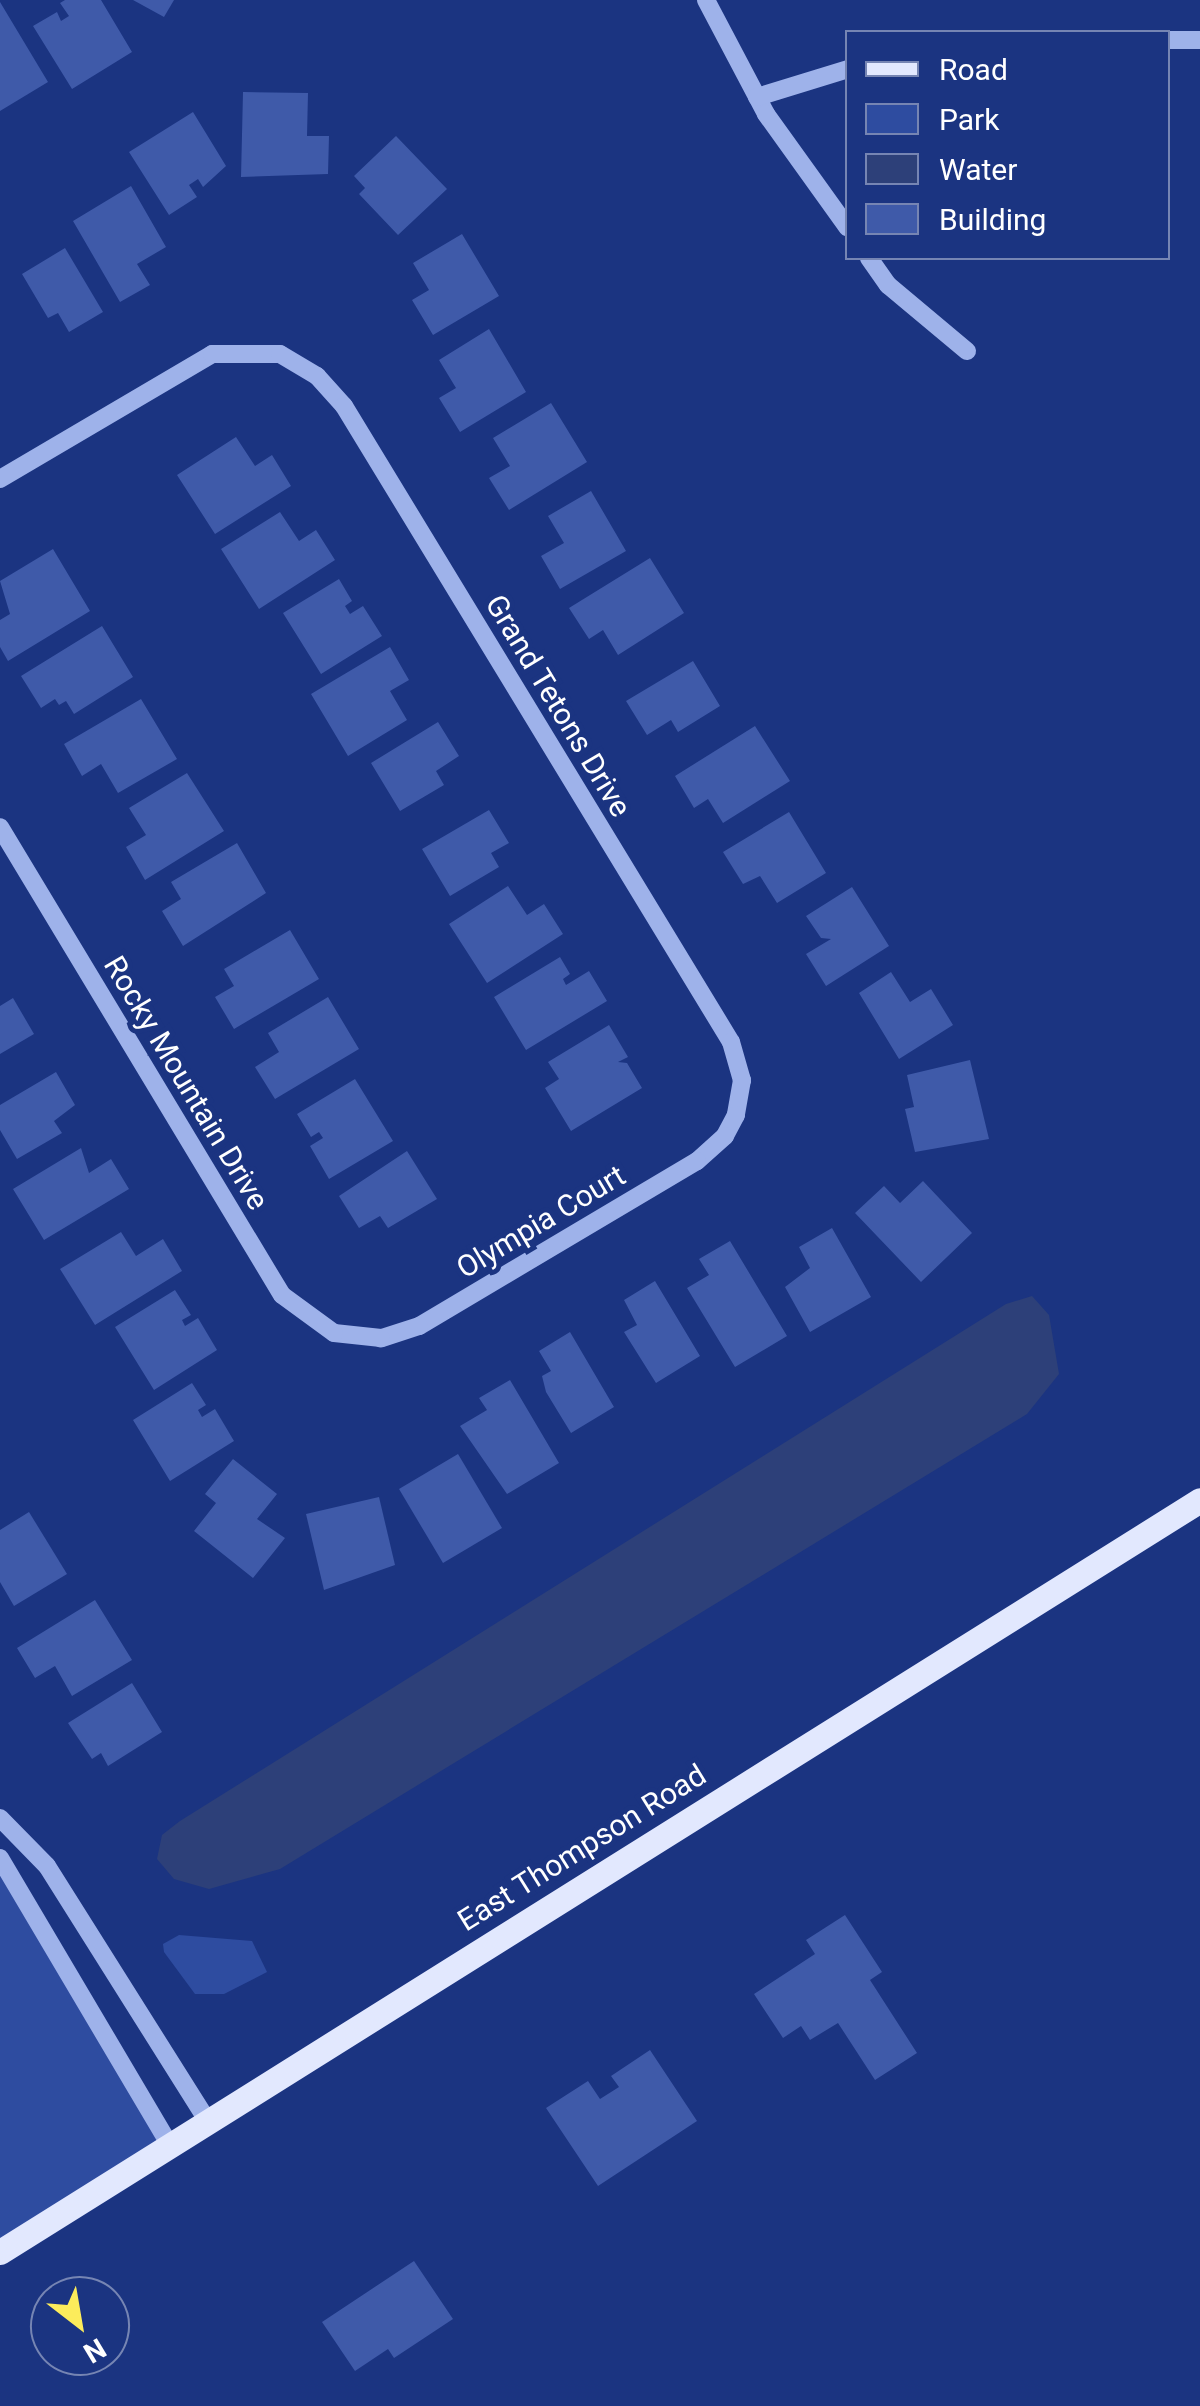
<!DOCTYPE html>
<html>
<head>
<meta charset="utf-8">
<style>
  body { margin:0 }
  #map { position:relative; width:1200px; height:2406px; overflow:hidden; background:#1b3481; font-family:Roboto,sans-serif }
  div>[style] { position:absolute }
  .green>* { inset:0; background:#2e4ca0 }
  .water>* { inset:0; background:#2d4079 }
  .building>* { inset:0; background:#3f5aa9 }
  .minor>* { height:18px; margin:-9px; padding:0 9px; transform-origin:9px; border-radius:9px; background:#9eb2ea }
  .major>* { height:25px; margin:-12.5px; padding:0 12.5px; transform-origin:12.5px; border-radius:12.5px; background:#e2e8fe }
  span { translate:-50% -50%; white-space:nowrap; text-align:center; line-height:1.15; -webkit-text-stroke:10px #1b3481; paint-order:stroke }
  .street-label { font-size:30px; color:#fff }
  .legend { position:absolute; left:845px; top:30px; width:325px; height:230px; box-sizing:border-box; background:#1b3481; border:2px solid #7685b3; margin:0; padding:12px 18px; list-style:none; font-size:30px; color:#fff }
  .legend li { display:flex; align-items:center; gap:20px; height:50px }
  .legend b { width:50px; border:2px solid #7685b3 }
  .north { position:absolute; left:30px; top:2276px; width:100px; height:100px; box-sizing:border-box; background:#1b3481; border:2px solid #7685b3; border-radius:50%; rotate:149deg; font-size:28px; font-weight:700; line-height:40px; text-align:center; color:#fff }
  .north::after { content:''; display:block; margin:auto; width:35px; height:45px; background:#fcec5b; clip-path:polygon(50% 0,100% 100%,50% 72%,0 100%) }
</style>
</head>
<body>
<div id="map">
  <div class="green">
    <div style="clip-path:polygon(0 1858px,169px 2144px,0 2252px)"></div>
    <div style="clip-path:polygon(179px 1935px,252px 1941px,267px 1972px,224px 1994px,195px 1994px,164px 1952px,163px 1944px)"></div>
  </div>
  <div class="water">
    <div style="clip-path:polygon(1032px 1296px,1049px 1315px,1059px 1374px,1027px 1414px,280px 1869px,209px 1889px,174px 1879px,157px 1859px,162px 1835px,180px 1821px,1006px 1304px)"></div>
  </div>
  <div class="building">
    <div style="clip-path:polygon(65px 0,101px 0,132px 52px,72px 89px,33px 26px,57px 12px,61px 21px,69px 16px,60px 3px)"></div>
    <div style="clip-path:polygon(133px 0,174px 0,164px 17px)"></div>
    <div style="clip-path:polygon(0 2px,48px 82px,0 111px)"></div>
    <div style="clip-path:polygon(243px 92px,308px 93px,307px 136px,329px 136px,328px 174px,241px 177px)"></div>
    <div style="clip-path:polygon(193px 112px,226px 166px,203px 187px,198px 179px,189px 185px,197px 197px,169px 215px,129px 152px)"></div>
    <div style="clip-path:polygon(396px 136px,447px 189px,398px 235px,359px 194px,365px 188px,354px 176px)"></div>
    <div style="clip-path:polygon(131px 186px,166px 247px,137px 264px,150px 285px,120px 302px,73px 221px)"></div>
    <div style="clip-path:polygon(462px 234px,499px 296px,433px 335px,412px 300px,429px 290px,413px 263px)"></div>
    <div style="clip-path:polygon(65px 248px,103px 312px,69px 332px,58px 313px,48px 318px,22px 274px)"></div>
    <div style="clip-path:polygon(489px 329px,526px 392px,460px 432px,439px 398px,456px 388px,439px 360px)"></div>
    <div style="clip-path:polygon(551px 403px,587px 462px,509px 510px,489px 478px,510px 466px,493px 438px)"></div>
    <div style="clip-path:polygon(236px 437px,255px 466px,272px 455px,291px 486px,215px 534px,177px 475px)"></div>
    <div style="clip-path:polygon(591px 491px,626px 551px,560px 589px,541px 556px,564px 543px,548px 516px)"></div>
    <div style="clip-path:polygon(280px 512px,299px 541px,316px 530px,335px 560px,259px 609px,221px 549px)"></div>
    <div style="clip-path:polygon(53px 549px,90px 611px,8px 661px,0 647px,0 620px,10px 614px,0 581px)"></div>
    <div style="clip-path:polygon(650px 558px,684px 613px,618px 655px,603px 630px,589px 639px,569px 608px)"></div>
    <div style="clip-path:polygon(339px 579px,352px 601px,345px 606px,350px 614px,363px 606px,382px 636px,321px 674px,283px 613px)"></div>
    <div style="clip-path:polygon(102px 626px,133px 677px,74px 714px,66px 701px,59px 705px,55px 699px,41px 708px,21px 676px)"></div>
    <div style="clip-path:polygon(390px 647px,409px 680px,390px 691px,407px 720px,348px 756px,311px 694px)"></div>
    <div style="clip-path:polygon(693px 661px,720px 706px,678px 732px,671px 720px,647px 735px,626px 701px)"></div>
    <div style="clip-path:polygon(141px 699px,177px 759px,118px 793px,101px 764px,82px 776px,64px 744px)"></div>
    <div style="clip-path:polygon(438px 722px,459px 756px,436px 771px,444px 785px,400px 811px,371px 763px)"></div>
    <div style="clip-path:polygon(755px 726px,790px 781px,723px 823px,708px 799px,694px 808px,675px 776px)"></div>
    <div style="clip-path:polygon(187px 773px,224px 831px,145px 880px,126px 847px,146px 835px,129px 808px)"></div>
    <div style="clip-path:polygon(489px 810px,509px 843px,491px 853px,499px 867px,450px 896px,422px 849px)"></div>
    <div style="clip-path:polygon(789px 812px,826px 873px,777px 903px,760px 876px,743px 884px,723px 852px)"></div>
    <div style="clip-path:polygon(237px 843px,266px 893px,183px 946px,162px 911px,181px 899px,171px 882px)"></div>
    <div style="clip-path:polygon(508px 886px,527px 915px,544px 904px,563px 934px,487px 983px,449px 924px)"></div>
    <div style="clip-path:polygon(852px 887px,889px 946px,826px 986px,806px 954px,831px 939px,821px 938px,806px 916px)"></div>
    <div style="clip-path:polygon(290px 930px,319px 979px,234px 1029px,215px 997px,234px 986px,224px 969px)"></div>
    <div style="clip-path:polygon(560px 957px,570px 974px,563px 979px,566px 985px,589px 971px,607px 1001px,526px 1050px,494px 997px)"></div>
    <div style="clip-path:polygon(891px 972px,910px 1002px,931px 989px,953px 1025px,899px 1059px,859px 993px)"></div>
    <div style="clip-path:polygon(328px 997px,359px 1049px,275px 1099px,255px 1067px,279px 1052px,268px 1033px)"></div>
    <div style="clip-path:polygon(13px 998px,34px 1034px,0 1054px,0 1006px)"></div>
    <div style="clip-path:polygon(609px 1025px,628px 1057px,618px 1062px,627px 1063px,642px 1088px,571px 1131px,545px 1088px,559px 1079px,548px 1062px)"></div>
    <div style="clip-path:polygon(970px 1060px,989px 1139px,915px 1152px,905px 1109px,914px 1107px,907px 1075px)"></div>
    <div style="clip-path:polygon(56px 1072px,75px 1105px,54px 1121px,62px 1133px,17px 1159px,0 1130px,0 1105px)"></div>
    <div style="clip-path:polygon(355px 1079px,393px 1141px,329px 1179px,310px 1146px,323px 1138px,319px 1132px,311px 1137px,297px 1114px)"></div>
    <div style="clip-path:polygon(81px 1148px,89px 1173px,111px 1159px,129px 1189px,44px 1240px,13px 1189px)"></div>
    <div style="clip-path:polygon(407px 1151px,437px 1199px,388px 1228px,380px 1216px,359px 1228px,339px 1196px)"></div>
    <div style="clip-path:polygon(923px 1181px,972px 1233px,921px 1282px,855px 1213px,884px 1186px,900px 1203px)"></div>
    <div style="clip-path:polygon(832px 1228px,871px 1297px,810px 1332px,785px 1287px,810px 1268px,799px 1247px)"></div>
    <div style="clip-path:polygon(121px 1232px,136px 1256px,163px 1239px,182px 1271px,95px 1325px,60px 1269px)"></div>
    <div style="clip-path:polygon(730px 1241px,787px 1336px,735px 1367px,687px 1288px,709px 1275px,699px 1259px)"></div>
    <div style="clip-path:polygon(655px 1281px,700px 1356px,656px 1383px,624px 1332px,637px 1325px,624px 1300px)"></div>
    <div style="clip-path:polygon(175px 1290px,191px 1315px,182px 1320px,185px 1326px,198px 1318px,217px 1350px,154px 1390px,115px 1327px)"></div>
    <div style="clip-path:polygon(570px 1332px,614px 1407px,571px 1433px,546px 1392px,542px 1376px,551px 1371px,539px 1351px)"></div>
    <div style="clip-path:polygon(510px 1380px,559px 1463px,507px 1494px,460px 1426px,487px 1410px,479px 1398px)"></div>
    <div style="clip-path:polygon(192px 1383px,206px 1405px,198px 1410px,202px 1417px,215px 1409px,234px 1441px,170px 1481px,133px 1420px)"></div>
    <div style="clip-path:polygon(458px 1454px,502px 1528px,443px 1563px,399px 1489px)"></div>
    <div style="clip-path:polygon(233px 1459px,277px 1494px,257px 1519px,285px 1538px,253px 1578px,194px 1531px,216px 1503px,205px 1494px)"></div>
    <div style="clip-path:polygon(379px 1497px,395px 1565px,324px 1590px,306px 1514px)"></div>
    <div style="clip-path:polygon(29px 1512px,67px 1574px,14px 1606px,0 1582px,0 1530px)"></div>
    <div style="clip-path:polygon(95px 1600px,132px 1660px,72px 1696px,55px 1666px,35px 1678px,17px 1648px)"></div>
    <div style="clip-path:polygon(132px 1683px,162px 1732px,108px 1766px,101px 1753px,92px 1759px,68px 1723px)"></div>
    <div style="clip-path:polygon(845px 1915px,882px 1972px,870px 1980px,917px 2053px,875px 2080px,838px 2023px,810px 2040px,801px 2026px,783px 2038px,754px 1994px,815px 1954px,806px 1940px)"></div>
    <div style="clip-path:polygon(650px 2050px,697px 2121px,598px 2186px,546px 2108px,588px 2081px,600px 2099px,619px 2087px,611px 2076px)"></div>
    <div style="clip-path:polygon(414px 2261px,453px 2319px,394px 2358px,388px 2349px,355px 2371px,322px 2322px)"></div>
  </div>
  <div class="minor">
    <div style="left:706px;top:0;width:129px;rotate:62.2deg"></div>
    <div style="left:766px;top:114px;width:140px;rotate:54.3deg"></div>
    <div style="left:1168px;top:40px;width:32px"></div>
    <div style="left:757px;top:97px;width:95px;rotate:-17.1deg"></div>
    <div style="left:869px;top:258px;width:33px;rotate:55deg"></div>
    <div style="left:888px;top:285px;width:103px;rotate:39.9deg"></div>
    <div style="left:0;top:479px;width:246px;rotate:-30.5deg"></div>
    <div style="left:212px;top:354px;width:68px"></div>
    <div style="left:280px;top:354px;width:43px;rotate:30.7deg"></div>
    <div style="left:317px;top:376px;width:40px;rotate:48deg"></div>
    <div style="left:344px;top:406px;width:744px;rotate:58.68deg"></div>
    <div style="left:731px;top:1042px;width:40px;rotate:74deg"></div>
    <div style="left:742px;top:1080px;width:36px;rotate:100deg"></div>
    <div style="left:736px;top:1115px;width:24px;rotate:118deg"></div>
    <div style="left:725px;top:1136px;width:38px;rotate:138deg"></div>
    <div style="left:697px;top:1161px;width:323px;rotate:149.3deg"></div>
    <div style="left:419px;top:1326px;width:40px;rotate:162deg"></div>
    <div style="left:381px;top:1338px;width:47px;rotate:-173.9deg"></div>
    <div style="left:334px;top:1333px;width:64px;rotate:-143.8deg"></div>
    <div style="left:282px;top:1295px;width:546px;rotate:-121.07deg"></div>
    <div style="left:0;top:1818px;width:67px;rotate:45.6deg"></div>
    <div style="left:47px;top:1866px;width:300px;rotate:57.8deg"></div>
    <div style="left:0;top:1858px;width:332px;rotate:59.4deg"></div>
  </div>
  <div class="major">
    <div style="left:0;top:2252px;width:1416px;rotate:-32.07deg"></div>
  </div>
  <div class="street-label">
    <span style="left:558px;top:706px;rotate:59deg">Grand Tetons Drive</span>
    <span style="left:186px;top:1083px;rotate:59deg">Rocky Mountain Drive</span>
    <span style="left:541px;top:1222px;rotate:-31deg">Olympia Court</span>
    <span style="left:582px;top:1848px;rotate:-32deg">East Thompson Road</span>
  </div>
  <ul class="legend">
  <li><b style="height:12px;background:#e2e8fe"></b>Road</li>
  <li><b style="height:28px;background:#2e4ca0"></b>Park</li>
  <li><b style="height:28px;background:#2d4079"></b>Water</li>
  <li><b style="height:28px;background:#3f5aa9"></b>Building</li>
  </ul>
  <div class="north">N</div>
</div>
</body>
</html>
